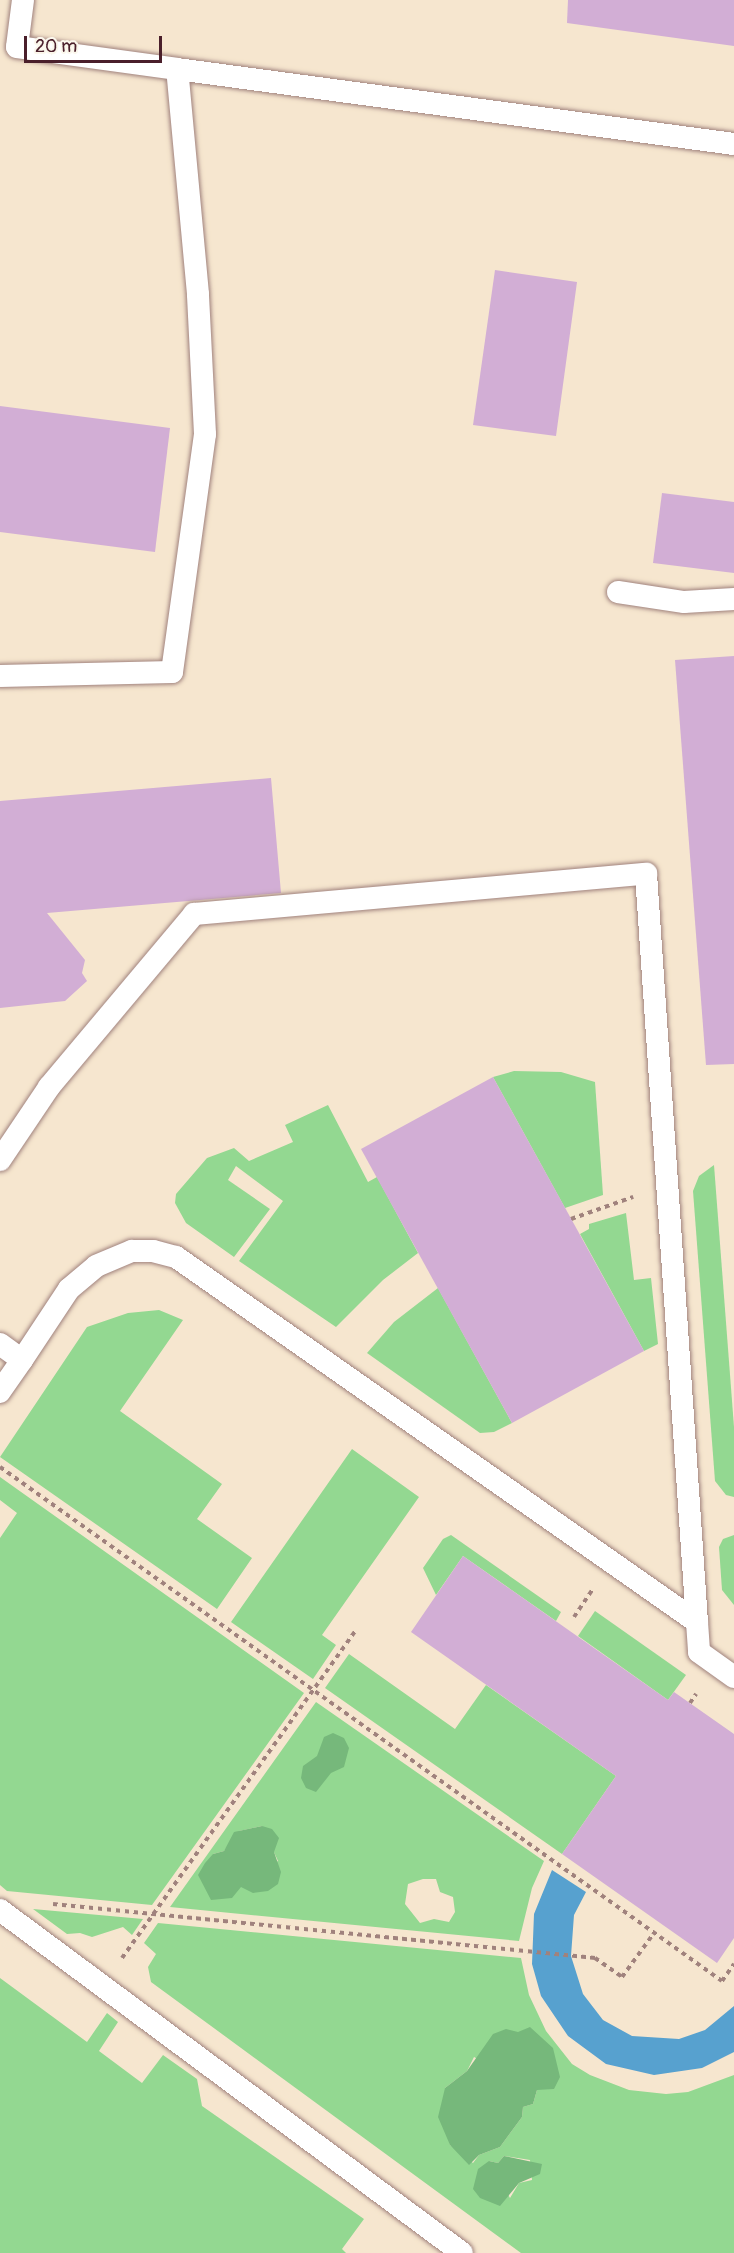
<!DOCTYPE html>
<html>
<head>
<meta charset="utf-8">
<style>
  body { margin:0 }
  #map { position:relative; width:734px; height:2253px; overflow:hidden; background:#f6e6cf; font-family:Pangolin,sans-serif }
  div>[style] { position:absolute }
  .green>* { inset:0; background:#93d891 }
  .forest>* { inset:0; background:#76b87b }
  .water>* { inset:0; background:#57a1cf }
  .building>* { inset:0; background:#d2aed5 }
  .path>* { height:4px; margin-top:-2px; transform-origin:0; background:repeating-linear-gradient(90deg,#a0827d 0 4.5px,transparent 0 9px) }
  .roads { filter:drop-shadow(0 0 2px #a0827d) drop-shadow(0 0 2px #a0827d) }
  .service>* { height:22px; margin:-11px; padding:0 11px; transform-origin:11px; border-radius:11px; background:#fff }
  span { translate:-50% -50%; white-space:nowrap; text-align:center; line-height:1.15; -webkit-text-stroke:5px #fbf7ec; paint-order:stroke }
  .scale { position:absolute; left:24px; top:36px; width:138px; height:27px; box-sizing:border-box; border:3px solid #4a1f2b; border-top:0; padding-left:8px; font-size:18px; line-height:21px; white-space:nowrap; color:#4a1f2b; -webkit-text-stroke:4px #fbf7ec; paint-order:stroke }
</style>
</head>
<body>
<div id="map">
  <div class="green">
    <div style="clip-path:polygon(514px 1071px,561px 1072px,595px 1082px,603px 1195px,565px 1208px,493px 1077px)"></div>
    <div style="clip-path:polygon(328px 1105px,368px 1182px,377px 1177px,418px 1253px,383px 1280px,336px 1327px,239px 1261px,283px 1201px,236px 1166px,228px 1180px,270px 1209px,234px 1257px,186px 1223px,175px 1203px,176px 1194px,207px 1158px,234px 1148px,249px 1161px,293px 1142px,285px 1125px)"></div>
    <div style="clip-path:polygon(714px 1165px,734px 1427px,734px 1497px,726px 1495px,715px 1481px,693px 1191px,699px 1176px)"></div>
    <div style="clip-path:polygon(626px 1213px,634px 1280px,651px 1278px,658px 1344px,644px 1351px,580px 1234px,589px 1229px,589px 1224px)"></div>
    <div style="clip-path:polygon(438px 1288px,512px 1423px,494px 1432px,480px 1433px,367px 1353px,394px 1322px)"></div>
    <div style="clip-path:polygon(159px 1310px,183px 1320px,120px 1411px,222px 1484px,197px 1519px,252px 1558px,217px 1609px,0 1457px,87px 1327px,128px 1313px)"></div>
    <div style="clip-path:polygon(352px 1449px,419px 1497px,322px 1635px,336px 1645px,313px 1679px,231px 1622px)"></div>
    <div style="clip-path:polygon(0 1477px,304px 1693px,152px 1905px,7px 1891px,0 1885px,0 1538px,17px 1513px,0 1500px)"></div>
    <div style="clip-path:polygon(451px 1535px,561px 1612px,556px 1621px,463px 1556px,436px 1595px,423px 1568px,443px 1539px)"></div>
    <div style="clip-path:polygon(734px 1535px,734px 1605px,722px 1590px,719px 1547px,723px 1539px)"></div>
    <div style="clip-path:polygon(595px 1611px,686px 1675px,668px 1700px,578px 1636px)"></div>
    <div style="clip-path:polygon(349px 1654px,455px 1729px,486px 1685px,616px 1776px,562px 1854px,325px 1688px)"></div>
    <div style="clip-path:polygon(evenodd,316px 1702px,544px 1861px,532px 1888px,519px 1941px,170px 1907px,316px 1702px,262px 1826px,278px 1861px,241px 1887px,213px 1854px,224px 1851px,239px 1831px,262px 1826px,316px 1702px,423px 1879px,436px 1879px,440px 1892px,453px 1897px,455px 1912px,449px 1922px,434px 1919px,420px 1923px,405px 1904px,408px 1884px,423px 1879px)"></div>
    <div style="clip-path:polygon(33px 1909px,143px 1919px,132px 1935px,123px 1927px,92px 1937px,80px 1933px,67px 1934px)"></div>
    <div style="clip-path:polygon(evenodd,158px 1923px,521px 1958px,529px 1995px,546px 2031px,572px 2064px,590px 2075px,629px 2090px,666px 2094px,688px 2092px,734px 2075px,734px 2253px,521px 2253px,151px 1982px,148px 1967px,156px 1954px,144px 1943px,158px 1923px,474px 2057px,537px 2090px,533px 2104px,523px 2107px,522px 2117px,500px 2147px,479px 2155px,473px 2163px,450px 2145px,445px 2088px,467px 2071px,474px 2057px,158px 1923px,504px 2156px,530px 2160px,532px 2180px,519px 2183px,510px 2198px,489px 2161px,498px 2163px,504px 2156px)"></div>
    <div style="clip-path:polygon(0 1978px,87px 2042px,107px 2013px,118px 2022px,99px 2051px,142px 2083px,163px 2055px,197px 2079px,202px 2106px,364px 2219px,342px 2249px,346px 2253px,0 2253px)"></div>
  </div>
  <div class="forest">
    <div style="clip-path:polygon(333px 1733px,344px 1738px,349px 1748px,344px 1767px,331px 1773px,316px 1792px,306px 1788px,301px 1778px,303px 1766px,317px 1756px,324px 1737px)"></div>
    <div style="clip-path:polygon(262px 1826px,272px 1829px,279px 1838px,274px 1852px,281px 1872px,278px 1884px,268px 1891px,253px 1893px,241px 1887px,232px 1898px,211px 1900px,198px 1875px,205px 1863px,213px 1854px,224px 1851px,234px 1832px)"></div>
    <div style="clip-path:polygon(530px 2027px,553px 2048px,560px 2077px,554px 2089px,537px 2090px,533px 2104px,523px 2107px,522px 2117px,500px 2147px,479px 2155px,469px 2165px,450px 2145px,438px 2117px,445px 2088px,467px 2071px,493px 2034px,506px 2029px,518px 2032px)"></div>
    <div style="clip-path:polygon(504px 2156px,542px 2164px,540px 2174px,519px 2183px,500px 2206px,480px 2198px,473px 2189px,478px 2169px,489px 2161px,498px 2163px)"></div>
  </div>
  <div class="water">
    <div style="clip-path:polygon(552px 1870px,586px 1892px,574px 1915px,571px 1956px,583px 1994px,603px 2020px,632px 2036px,679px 2039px,705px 2030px,734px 2006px,734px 2052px,702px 2068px,654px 2075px,606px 2064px,568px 2036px,541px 1996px,532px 1964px,534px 1914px)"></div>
  </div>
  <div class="building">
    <div style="clip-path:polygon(568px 0,734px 0,734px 46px,567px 23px)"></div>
    <div style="clip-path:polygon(495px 270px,577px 282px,556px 436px,473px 425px)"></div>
    <div style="clip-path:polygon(0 406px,170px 428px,155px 552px,0 532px)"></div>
    <div style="clip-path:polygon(662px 493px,734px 502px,734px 573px,653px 563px)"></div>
    <div style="clip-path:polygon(734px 656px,734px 1064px,706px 1065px,675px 660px)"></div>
    <div style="clip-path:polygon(271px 778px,281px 893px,47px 913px,85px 960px,82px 973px,87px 981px,65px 1001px,0 1008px,0 801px)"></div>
    <div style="clip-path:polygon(493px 1077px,644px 1351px,512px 1423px,361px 1149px)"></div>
    <div style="clip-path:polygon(463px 1556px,668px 1700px,674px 1692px,734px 1734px,734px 1938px,717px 1963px,562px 1854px,616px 1776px,411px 1632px)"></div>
  </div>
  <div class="path">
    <div style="left:571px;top:1219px;width:66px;rotate:-19.5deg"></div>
    <div style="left:0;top:1467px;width:886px;rotate:35.45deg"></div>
    <div style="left:722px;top:1981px;width:21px;rotate:-55deg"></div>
    <div style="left:574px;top:1617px;width:32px;rotate:-56deg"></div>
    <div style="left:690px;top:1703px;width:11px;rotate:-56deg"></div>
    <div style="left:53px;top:1904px;width:545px;rotate:5.69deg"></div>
    <div style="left:595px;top:1958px;width:33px;rotate:35deg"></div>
    <div style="left:622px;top:1977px;width:54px;rotate:-54deg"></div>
    <div style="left:122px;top:1958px;width:404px;rotate:-54.5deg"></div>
  </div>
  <div class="roads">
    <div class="service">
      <div style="left:23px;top:0;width:47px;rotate:97.3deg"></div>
      <div style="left:17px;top:47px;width:162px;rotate:7.8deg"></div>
      <div style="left:618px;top:592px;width:67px;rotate:8.6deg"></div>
      <div style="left:684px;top:602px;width:50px;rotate:-3.4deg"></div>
      <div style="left:0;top:676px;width:172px;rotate:-1.3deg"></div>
      <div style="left:172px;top:672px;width:240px;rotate:-82.1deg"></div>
      <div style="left:205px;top:434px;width:140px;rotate:-92.9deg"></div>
      <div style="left:198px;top:294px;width:226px;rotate:-95.3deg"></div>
      <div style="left:177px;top:69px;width:562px;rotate:7.67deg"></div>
      <div style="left:0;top:1160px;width:88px;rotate:-56.1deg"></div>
      <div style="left:49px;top:1087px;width:226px;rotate:-50deg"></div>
      <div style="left:194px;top:914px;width:454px;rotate:-5.1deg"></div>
      <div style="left:646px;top:874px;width:750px;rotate:86.1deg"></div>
      <div style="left:0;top:1344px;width:27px;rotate:36deg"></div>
      <div style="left:22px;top:1360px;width:39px;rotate:125deg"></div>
      <div style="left:22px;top:1360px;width:85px;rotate:-56.5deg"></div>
      <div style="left:69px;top:1289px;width:35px;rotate:-40deg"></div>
      <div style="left:96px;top:1266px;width:39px;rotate:-23deg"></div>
      <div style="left:132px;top:1251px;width:21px"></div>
      <div style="left:153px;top:1251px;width:24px;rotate:15deg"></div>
      <div style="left:176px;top:1257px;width:636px;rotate:35.01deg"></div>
      <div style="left:697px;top:1622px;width:30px;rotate:86deg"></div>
      <div style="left:699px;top:1652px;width:43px;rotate:35.5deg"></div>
      <div style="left:0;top:1910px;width:575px;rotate:36.59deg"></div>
    </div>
  </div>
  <div class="scale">20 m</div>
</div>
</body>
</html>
